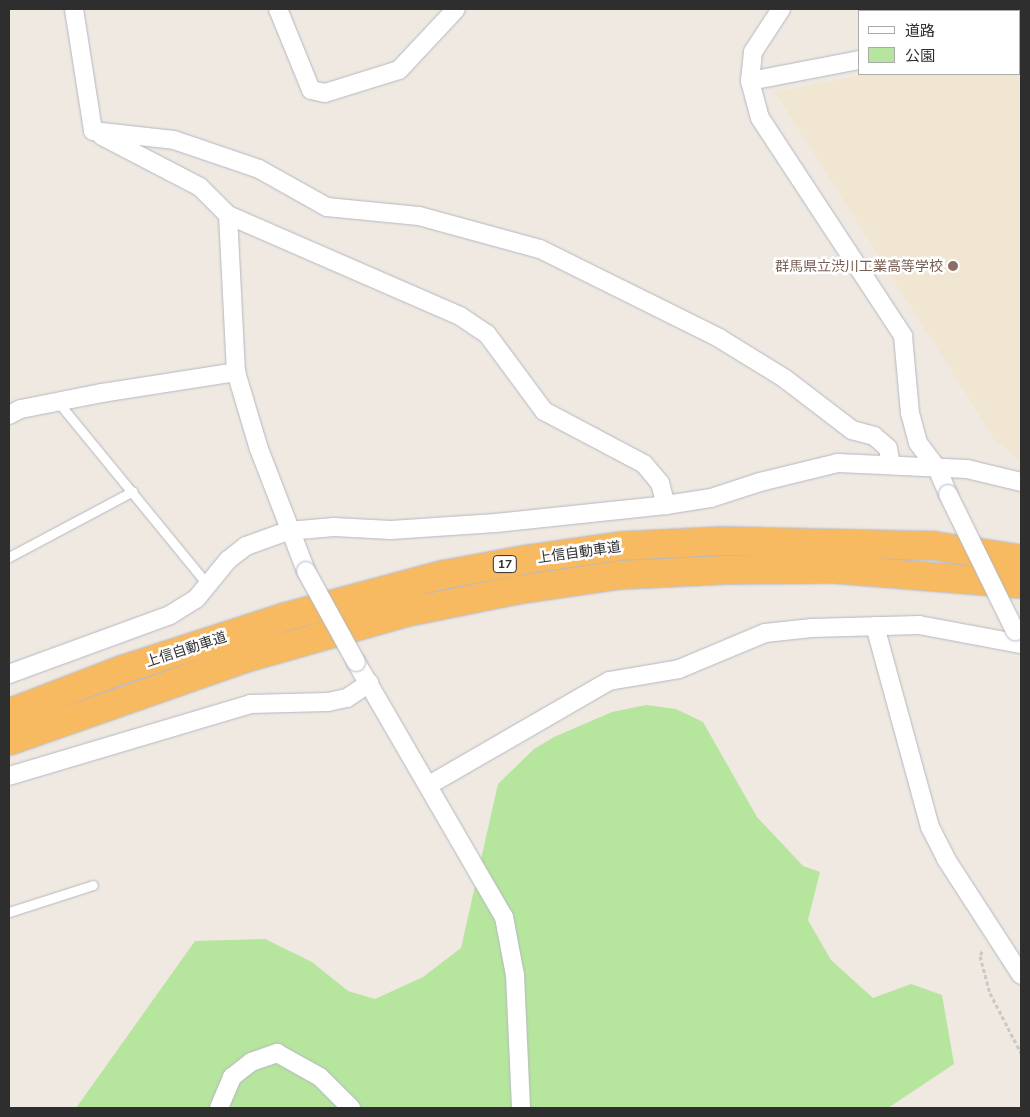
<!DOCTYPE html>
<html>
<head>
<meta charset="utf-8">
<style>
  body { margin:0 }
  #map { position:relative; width:1030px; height:1117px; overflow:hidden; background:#efe9e1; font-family:Mulish,"Noto Sans JP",sans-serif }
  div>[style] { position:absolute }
  .education>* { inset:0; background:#f0e6d1 }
  .green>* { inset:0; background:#b6e59e }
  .path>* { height:3px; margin-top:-1.5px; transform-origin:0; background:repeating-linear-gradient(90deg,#c9c9c9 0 4px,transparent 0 6.5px) }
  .roads { filter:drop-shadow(0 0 1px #b4b7c1) drop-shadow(0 0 1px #b4b7c1) }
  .service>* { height:9px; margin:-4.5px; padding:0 4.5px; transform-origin:4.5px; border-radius:4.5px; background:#fff }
  .minor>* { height:18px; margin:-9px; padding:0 9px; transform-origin:9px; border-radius:9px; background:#fff }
  .trunk>* { height:28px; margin:-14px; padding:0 14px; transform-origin:14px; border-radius:14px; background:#f8ba60 }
  .bridges { filter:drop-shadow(0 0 1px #b4b7c1) drop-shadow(0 0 1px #b4b7c1) }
  .minor-bridge>* { height:18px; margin:-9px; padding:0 9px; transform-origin:9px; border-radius:9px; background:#fff }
  .dots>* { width:14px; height:14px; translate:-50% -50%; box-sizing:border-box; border:2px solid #fff; border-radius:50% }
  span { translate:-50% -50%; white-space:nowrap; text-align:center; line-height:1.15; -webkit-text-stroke:5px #fff; paint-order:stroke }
  .shield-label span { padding:1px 4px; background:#fff; border:1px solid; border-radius:4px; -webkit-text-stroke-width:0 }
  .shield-label { font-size:12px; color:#2e2e2e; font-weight:700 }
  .education-label { font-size:14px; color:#785e54 }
  .right { translate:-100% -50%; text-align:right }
  .street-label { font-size:14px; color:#2e2e2e }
  .frame { position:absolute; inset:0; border:10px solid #2e2e2e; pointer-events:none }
  .legend { position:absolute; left:858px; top:10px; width:162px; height:65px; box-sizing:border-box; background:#fff; border:1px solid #ababab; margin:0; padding:6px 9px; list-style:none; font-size:15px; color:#2e2e2e }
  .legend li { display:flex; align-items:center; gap:10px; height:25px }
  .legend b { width:25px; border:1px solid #ababab }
</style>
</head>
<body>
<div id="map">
  <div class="education">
    <div style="clip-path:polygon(1019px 44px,1021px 44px,1021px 461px,995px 440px,775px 92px,867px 74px,1019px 74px)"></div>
  </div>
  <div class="green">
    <div style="clip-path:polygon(646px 705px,676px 709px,703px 722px,757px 817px,803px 866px,820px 872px,808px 920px,831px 960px,873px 998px,911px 984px,942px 995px,954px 1064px,888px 1108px,76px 1108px,195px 941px,265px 939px,312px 962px,348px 991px,375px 999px,423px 977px,461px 948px,498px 784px,534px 749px,554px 737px,612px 712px)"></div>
  </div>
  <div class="path">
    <div style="left:982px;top:951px;width:5px;rotate:112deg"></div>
    <div style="left:980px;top:956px;width:38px;rotate:75deg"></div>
    <div style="left:990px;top:993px;width:68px;rotate:62.7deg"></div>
  </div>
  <div class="roads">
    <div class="service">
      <div style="left:58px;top:402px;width:237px;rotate:50.7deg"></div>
      <div style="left:9px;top:557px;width:140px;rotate:-28deg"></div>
      <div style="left:9px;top:912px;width:88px;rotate:-17.8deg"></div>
    </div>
    <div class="minor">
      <div style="left:74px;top:9px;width:123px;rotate:81.1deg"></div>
      <div style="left:278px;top:9px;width:87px;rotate:67.8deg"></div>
      <div style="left:311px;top:90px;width:14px;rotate:12deg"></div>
      <div style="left:325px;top:93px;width:77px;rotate:-17.3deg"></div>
      <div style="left:399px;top:70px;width:83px;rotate:-46.9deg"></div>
      <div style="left:781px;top:9px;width:51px;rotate:123.1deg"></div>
      <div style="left:753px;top:52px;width:29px;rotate:96deg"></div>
      <div style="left:750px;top:81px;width:38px;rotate:75deg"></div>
      <div style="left:760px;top:118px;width:261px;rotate:56.7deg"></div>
      <div style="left:903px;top:336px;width:77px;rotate:84.8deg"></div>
      <div style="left:910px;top:413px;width:31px;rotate:75deg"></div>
      <div style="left:918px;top:443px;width:31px;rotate:53deg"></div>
      <div style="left:937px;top:468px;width:28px;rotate:67deg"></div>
      <div style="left:1019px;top:27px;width:2px;rotate:-27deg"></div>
      <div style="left:750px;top:81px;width:111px;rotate:-10.9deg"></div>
      <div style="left:93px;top:131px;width:81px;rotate:6.3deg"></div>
      <div style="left:174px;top:140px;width:90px;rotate:18.8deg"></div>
      <div style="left:259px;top:169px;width:78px;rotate:29.2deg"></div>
      <div style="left:327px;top:207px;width:92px;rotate:5.6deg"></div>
      <div style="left:419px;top:216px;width:125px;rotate:15.3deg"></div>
      <div style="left:540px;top:249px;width:200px;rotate:26.4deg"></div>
      <div style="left:719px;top:338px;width:76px;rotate:31.6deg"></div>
      <div style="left:784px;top:378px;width:86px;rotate:37.4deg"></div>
      <div style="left:852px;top:430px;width:23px;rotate:15deg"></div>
      <div style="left:874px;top:436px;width:18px;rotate:41deg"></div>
      <div style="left:888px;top:448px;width:17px;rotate:80deg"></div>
      <div style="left:102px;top:136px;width:110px;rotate:27.5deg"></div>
      <div style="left:200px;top:187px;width:40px;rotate:45deg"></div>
      <div style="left:228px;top:215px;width:253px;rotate:23.5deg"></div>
      <div style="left:460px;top:316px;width:32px;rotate:34deg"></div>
      <div style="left:487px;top:334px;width:96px;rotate:53.5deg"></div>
      <div style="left:544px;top:411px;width:113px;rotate:27.9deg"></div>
      <div style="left:644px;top:464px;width:25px;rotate:50deg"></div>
      <div style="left:660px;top:483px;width:23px;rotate:75deg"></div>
      <div style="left:228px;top:215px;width:157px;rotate:87.1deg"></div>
      <div style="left:236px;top:372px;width:80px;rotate:73.4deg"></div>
      <div style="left:259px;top:449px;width:131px;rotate:68.9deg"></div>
      <div style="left:9px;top:415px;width:13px;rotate:-27deg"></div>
      <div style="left:21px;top:409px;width:83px;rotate:-11.2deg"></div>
      <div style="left:102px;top:393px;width:136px;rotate:-8.9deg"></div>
      <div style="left:875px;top:626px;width:208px;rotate:74.7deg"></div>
      <div style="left:930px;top:827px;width:36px;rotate:63deg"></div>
      <div style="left:946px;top:859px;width:138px;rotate:57.1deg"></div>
      <div style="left:356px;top:662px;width:295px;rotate:59.9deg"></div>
      <div style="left:504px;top:917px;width:59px;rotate:79.3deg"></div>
      <div style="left:515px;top:975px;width:133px;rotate:87.4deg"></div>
      <div style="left:9px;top:674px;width:171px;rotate:-20.1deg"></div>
      <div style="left:170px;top:615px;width:31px;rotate:-32deg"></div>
      <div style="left:196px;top:599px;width:50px;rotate:-50.6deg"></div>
      <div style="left:228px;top:560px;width:23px;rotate:-38deg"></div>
      <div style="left:246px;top:546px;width:45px;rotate:-19.7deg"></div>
      <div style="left:288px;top:531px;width:46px;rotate:-5deg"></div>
      <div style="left:334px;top:527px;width:57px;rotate:3deg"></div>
      <div style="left:391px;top:530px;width:105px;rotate:-3.8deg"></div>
      <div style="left:496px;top:523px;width:171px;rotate:-6deg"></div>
      <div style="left:666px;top:505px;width:46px;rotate:-8.8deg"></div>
      <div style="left:711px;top:498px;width:52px;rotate:-18.1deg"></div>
      <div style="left:760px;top:482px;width:80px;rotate:-13.7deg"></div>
      <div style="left:838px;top:463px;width:129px;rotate:2.7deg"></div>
      <div style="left:967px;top:469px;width:56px;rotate:13.5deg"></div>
      <div style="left:9px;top:776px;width:252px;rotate:-16.6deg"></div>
      <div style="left:250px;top:704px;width:78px;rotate:-1.5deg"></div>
      <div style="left:328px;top:702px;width:19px;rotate:-12deg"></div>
      <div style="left:347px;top:698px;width:27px;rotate:-34deg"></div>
      <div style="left:429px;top:785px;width:208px;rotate:-30deg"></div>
      <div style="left:609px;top:681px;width:71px;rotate:-9.7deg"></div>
      <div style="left:679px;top:669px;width:93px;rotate:-22.7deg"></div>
      <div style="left:765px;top:633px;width:47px;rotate:-6.1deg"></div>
      <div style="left:812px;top:628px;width:107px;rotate:-1.6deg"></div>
      <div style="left:919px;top:625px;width:104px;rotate:10.6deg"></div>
      <div style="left:219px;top:1108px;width:34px;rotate:-67deg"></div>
      <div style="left:232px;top:1077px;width:24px;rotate:-38deg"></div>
      <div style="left:251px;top:1062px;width:28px;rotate:-19deg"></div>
      <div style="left:277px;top:1053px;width:49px;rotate:29.2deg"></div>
      <div style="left:320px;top:1077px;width:44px;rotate:45deg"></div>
    </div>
    <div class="trunk">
      <div style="left:9px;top:713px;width:120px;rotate:-21deg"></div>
      <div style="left:121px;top:670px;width:172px;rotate:-17.9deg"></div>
      <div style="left:285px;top:617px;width:163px;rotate:-15deg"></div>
      <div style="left:442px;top:575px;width:88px;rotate:-10.4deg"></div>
      <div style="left:529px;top:559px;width:92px;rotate:-8.1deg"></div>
      <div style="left:620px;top:546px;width:102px;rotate:-2.8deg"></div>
      <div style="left:722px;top:541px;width:213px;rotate:1.3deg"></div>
      <div style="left:935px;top:546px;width:87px;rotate:8.6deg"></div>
      <div style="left:9px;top:741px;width:251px;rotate:-19.3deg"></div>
      <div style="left:246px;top:658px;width:168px;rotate:-15.9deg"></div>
      <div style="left:408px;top:612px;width:111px;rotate:-11.4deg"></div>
      <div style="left:517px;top:590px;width:104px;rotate:-8.3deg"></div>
      <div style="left:620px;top:575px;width:105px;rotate:-2.7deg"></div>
      <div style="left:725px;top:570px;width:109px;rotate:-0.5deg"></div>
      <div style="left:834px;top:569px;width:188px;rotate:4.6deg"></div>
    </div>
  </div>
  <div class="bridges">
    <div class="minor-bridge">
      <div style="left:948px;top:494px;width:153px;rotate:63.9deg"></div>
      <div style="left:306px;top:571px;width:104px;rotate:61.2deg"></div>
    </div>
  </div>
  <div class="dots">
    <div style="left:953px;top:266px;background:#8d6e63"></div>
  </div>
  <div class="shield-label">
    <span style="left:505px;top:564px">17</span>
  </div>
  <div class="education-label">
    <span class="right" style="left:943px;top:266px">群馬県立渋川工業高等学校</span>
  </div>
  <div class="street-label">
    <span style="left:579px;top:552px;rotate:-8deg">上信自動車道</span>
    <span style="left:186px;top:649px;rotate:-18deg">上信自動車道</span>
  </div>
  <div class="frame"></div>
  <ul class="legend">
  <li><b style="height:6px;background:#fff"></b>道路</li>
  <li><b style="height:14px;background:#b6e59e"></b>公園</li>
  </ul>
</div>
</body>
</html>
